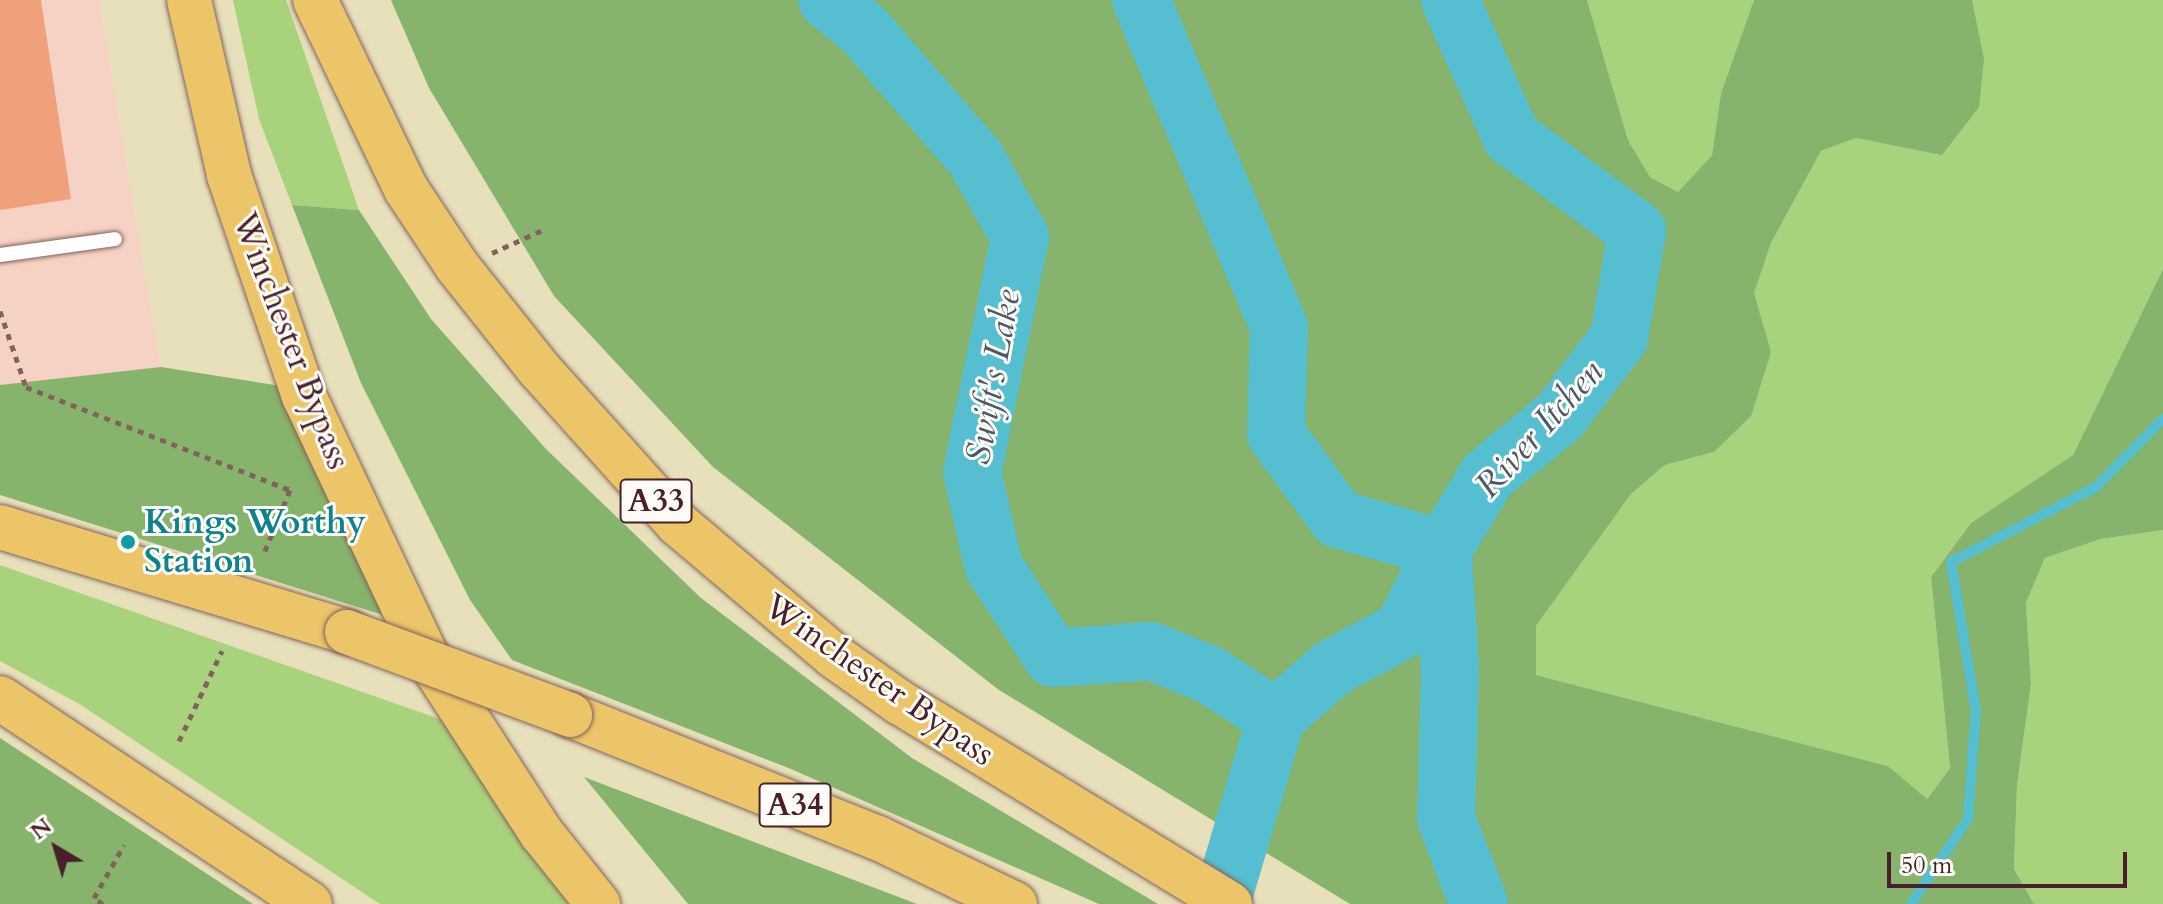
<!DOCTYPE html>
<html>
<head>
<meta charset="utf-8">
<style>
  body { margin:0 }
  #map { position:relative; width:2163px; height:904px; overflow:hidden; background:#e7e0ba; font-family:Cardo,serif }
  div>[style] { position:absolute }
  .built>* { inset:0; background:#f6d2c4 }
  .green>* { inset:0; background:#a9d27d }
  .forest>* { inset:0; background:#86b46c }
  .stream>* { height:10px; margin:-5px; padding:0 5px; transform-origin:5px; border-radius:5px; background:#55bfd1 }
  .river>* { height:58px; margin:-29px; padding:0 29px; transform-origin:29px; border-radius:29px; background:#55bfd1 }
  .building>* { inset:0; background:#f0a07b }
  .path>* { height:5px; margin-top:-2.5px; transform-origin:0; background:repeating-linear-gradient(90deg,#81635d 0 6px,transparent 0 12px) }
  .roads { filter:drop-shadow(0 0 2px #81635d) drop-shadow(0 0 2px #81635d) }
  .lane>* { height:14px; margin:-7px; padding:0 7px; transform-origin:7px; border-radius:7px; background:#fff }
  .primary>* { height:44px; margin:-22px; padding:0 22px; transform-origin:22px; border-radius:22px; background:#ecc569 }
  .highway>* { height:44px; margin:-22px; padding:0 22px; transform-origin:22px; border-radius:22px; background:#ecc569 }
  .bridges { filter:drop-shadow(0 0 2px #81635d) drop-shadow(0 0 2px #81635d) }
  .highway-bridge>* { height:44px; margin:-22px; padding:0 22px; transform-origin:22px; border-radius:22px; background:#ecc569 }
  .dots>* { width:22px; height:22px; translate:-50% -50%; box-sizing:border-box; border:4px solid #fdfcf7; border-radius:50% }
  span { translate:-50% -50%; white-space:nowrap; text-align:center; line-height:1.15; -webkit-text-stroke:6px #fdfcf7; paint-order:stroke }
  .shield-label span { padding:2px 6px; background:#fdfcf7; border:2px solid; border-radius:6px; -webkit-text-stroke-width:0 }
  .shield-label { font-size:32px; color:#4a1f2b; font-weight:700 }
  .street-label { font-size:34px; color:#4a1f2b }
  .culture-label { font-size:34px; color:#0d838f; font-weight:700 }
  .left { translate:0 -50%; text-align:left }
  .water-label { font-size:36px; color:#4e5765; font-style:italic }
  .north { position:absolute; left:16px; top:808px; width:80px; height:80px; -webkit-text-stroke:6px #fdfcf7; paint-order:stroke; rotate:322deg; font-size:22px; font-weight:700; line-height:32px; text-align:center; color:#4a1f2b }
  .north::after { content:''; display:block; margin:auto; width:28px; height:36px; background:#4a1f2b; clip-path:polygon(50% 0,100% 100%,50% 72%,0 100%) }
  .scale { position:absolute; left:1887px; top:852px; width:240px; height:36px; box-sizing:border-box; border:4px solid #4a1f2b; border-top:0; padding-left:10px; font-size:24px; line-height:28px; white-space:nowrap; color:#4a1f2b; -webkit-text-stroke:6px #fdfcf7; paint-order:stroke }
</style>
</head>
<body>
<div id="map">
  <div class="built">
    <div style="clip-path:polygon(0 0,99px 0,161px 367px,26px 387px,0 385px)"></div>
  </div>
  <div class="green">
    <div style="clip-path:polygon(233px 0,286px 0,359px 210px,292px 205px,259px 119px)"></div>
    <div style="clip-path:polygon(1587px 0,1754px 0,1721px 93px,1712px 155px,1678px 192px,1650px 177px,1628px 140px)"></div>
    <div style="clip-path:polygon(1972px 0,2163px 0,2163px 269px,2073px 455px,1971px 523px,1931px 577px,1950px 768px,1926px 800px,1888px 766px,1536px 675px,1536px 626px,1631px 494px,1665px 465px,1714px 452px,1771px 352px,1753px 294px,1771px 243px,1821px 151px,1855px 138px,1943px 154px)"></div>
    <div style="clip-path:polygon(2163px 530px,2163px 904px,2034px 904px,2014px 869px,2017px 786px,2031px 684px,2026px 603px,2045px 558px,2101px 539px)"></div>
    <div style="clip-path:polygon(0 565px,451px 723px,577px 904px,380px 904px,81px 705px,0 661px)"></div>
  </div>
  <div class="forest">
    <div style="clip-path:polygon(391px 0,1587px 0,1628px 140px,1650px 177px,1678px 192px,1712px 155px,1721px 93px,1754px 0,1972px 0,1984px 59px,1979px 107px,1942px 155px,1856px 138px,1821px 151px,1771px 243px,1754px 293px,1771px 352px,1751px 416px,1714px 452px,1665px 465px,1631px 494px,1536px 626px,1536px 675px,1888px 766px,1927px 799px,1950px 768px,1931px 577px,1971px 523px,2073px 455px,2163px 269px,2163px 530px,2101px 539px,2045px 558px,2026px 603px,2031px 684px,2017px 786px,2014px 869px,2034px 904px,1350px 904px,999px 690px,713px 467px,554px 296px,429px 88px)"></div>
    <div style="clip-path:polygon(292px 205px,359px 210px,431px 319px,546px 449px,701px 598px,912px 758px,1158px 904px,1099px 904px,791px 769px,512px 660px,470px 600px,361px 383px)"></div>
    <div style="clip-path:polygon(161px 367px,294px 388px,399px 620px,0 495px,0 385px)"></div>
    <div style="clip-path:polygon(0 738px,253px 904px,0 904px)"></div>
    <div style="clip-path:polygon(584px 777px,917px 904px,688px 904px)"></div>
  </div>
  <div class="stream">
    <div style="left:1911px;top:904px;width:102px;rotate:-56.2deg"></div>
    <div style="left:1968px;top:819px;width:108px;rotate:-85.8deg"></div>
    <div style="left:1976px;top:711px;width:151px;rotate:-99.5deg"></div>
    <div style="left:1951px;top:562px;width:163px;rotate:-27.3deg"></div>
    <div style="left:2096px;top:487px;width:95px;rotate:-45.4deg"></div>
  </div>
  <div class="river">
    <div style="left:827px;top:0;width:48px;rotate:39deg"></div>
    <div style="left:864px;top:30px;width:171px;rotate:49deg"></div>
    <div style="left:976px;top:159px;width:90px;rotate:60.6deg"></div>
    <div style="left:1020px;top:237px;width:240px;rotate:101.5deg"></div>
    <div style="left:972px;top:472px;width:98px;rotate:77deg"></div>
    <div style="left:994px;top:567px;width:108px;rotate:57deg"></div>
    <div style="left:1053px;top:658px;width:98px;rotate:-4.1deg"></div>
    <div style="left:1151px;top:651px;width:64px;rotate:22.1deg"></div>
    <div style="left:1210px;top:675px;width:79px;rotate:33.1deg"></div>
    <div style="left:1276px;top:718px;width:194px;rotate:106.5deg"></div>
    <div style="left:1141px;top:0;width:355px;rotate:67.1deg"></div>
    <div style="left:1279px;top:327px;width:107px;rotate:91.6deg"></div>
    <div style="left:1276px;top:434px;width:105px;rotate:53.9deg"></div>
    <div style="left:1338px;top:519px;width:109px;rotate:15.9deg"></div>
    <div style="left:1443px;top:551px;width:119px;rotate:86.6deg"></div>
    <div style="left:1450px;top:670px;width:149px;rotate:91.5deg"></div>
    <div style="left:1446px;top:819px;width:91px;rotate:68.8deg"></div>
    <div style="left:1276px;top:718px;width:75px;rotate:-41.8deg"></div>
    <div style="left:1332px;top:668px;width:81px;rotate:-28.2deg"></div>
    <div style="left:1403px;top:630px;width:90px;rotate:-63.7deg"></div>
    <div style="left:1443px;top:549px;width:87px;rotate:-58.7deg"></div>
    <div style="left:1488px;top:475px;width:93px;rotate:-39.3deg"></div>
    <div style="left:1560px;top:416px;width:98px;rotate:-52.9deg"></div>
    <div style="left:1619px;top:338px;width:109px;rotate:-80.5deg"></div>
    <div style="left:1637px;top:230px;width:155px;rotate:-143.6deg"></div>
    <div style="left:1512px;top:138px;width:151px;rotate:-114.2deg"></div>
  </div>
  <div class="building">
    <div style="clip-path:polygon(0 0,41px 0,71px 199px,0 210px)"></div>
  </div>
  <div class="path">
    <div style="left:492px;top:253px;width:58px;rotate:-24.4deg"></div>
    <div style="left:0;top:311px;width:80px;rotate:71.1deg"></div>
    <div style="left:26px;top:387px;width:283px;rotate:21.3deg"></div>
    <div style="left:290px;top:490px;width:68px;rotate:112.4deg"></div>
    <div style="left:179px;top:741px;width:100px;rotate:-64.5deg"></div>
    <div style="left:103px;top:904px;width:11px;rotate:-146deg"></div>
    <div style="left:94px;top:898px;width:61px;rotate:-60.5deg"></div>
  </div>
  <div class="roads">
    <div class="lane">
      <div style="left:0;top:255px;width:116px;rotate:-7.9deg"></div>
    </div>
    <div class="primary">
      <div style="left:189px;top:0;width:180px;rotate:77.1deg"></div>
      <div style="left:229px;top:175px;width:233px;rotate:71.3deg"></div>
      <div style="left:304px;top:396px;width:286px;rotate:64.8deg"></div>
      <div style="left:426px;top:655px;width:213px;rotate:57.1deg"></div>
      <div style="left:542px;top:834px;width:90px;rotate:51.3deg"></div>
      <div style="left:315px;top:0;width:210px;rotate:64.3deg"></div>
      <div style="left:406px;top:189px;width:92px;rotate:56.5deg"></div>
      <div style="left:457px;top:266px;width:130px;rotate:51.5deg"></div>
      <div style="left:538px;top:368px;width:210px;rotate:48.1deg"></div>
      <div style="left:678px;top:524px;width:204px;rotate:40.2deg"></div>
      <div style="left:834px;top:656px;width:80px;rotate:35.3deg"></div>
      <div style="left:899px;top:702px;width:388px;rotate:31.4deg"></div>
    </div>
    <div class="highway">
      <div style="left:0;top:527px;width:363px;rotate:16.8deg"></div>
      <div style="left:0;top:698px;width:372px;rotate:33.6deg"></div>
      <div style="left:570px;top:715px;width:332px;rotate:21.8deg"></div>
      <div style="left:878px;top:838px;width:152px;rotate:25.7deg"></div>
    </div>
  </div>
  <div class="bridges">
    <div class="highway-bridge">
      <div style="left:347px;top:632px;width:238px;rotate:20.4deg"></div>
    </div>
  </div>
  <div class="dots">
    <div style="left:128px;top:542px;background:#0f9aa8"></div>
  </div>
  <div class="shield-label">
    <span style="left:656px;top:501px">A33</span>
    <span style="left:795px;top:805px">A34</span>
  </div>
  <div class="street-label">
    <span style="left:291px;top:341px;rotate:69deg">Winchester Bypass</span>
    <span style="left:879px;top:680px;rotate:35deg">Winchester Bypass</span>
  </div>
  <div class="culture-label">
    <span class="left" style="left:144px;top:542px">Kings Worthy<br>Station</span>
  </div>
  <div class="water-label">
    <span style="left:993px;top:377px;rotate:-80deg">Swift's Lake</span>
    <span style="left:1539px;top:429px;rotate:-48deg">River Itchen</span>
  </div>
  <div class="north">N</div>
  <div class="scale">50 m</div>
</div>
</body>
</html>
